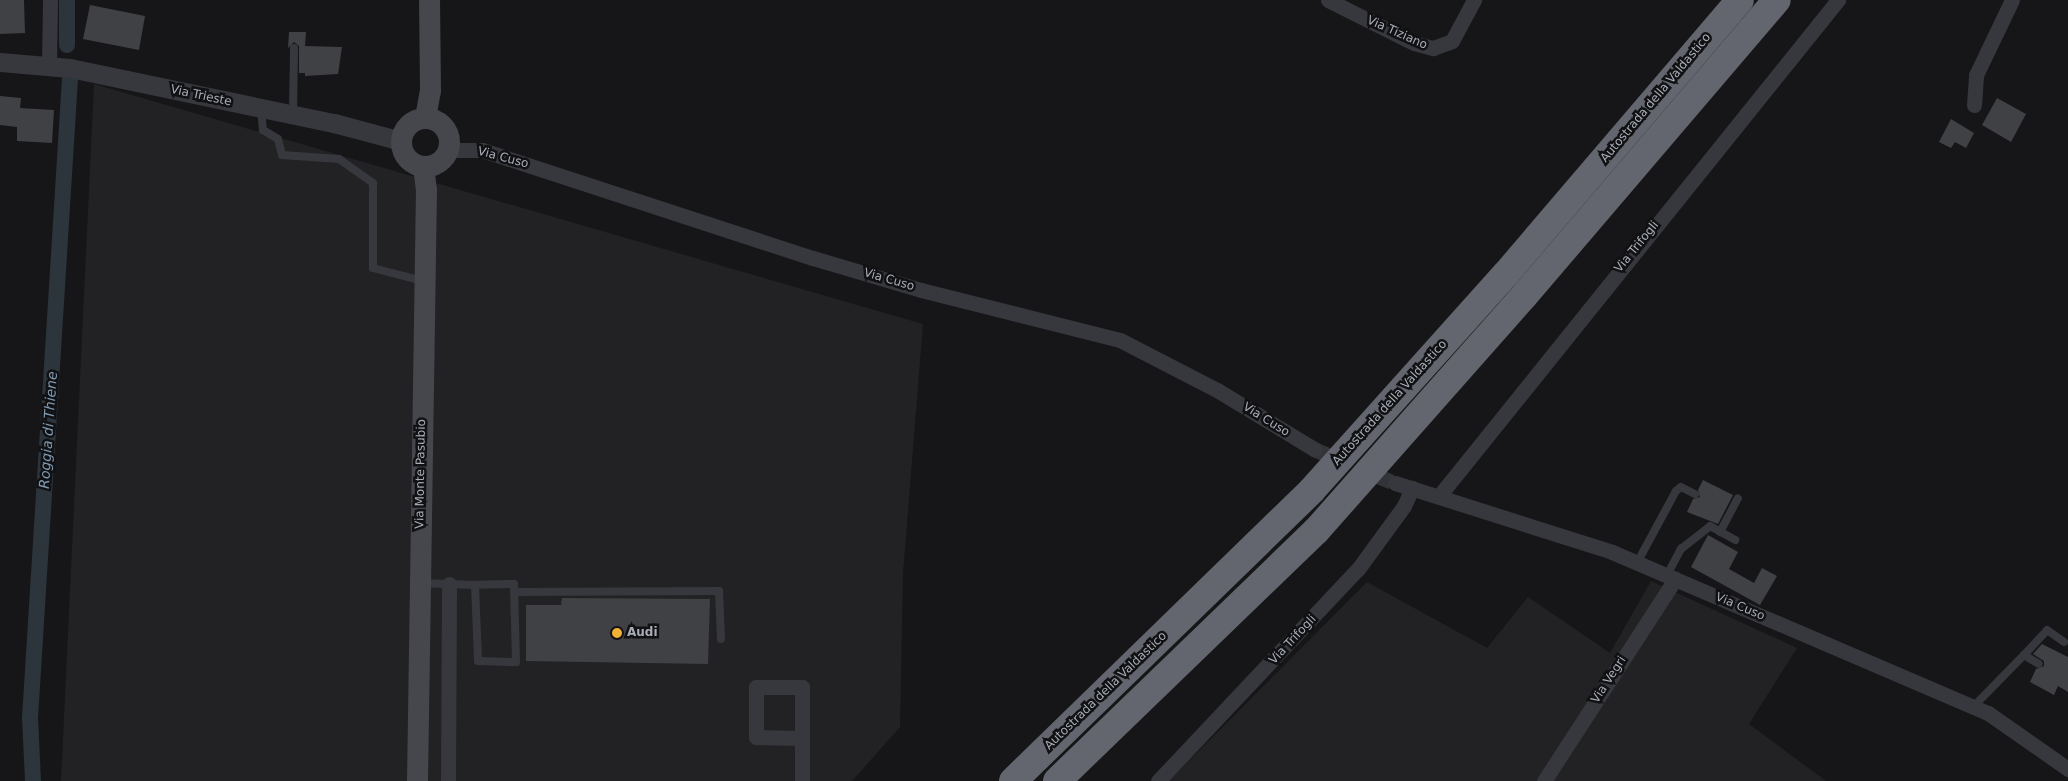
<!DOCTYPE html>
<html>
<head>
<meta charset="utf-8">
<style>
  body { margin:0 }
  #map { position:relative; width:2068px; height:781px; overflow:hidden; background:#161618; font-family:"DejaVu Sans",sans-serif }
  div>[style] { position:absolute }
  .built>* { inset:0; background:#222225 }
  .canal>* { height:16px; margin:-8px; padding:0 8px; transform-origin:8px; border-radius:8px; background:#2c353c }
  .building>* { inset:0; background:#404145 }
  .minor-tunnel>* { height:15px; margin-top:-7.5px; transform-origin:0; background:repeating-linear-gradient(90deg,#333438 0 15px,transparent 0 23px) }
  .service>* { height:8px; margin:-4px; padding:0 4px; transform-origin:4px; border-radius:4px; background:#37383d }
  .minor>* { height:15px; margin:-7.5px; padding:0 7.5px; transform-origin:7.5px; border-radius:7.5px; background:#37383d }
  .tertiary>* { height:19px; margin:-9.5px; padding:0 9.5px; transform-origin:9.5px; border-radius:9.5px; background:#37383d }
  .secondary>* { height:21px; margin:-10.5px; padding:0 10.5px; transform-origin:10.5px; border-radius:10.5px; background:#45474d }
  .secondary>.ring { margin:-10.5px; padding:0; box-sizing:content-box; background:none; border:21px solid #45474d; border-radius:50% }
  .motorway>* { height:28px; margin:-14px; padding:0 14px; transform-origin:14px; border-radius:14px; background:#63666e }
  .dots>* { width:14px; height:14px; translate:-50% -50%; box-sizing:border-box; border:2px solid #111113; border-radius:50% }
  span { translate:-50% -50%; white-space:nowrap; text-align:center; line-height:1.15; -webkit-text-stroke:5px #111113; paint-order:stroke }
  .street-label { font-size:12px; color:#a8adb8 }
  .poi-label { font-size:12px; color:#a8adb8; font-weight:700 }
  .left { translate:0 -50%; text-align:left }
  .water-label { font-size:14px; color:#7f9bb3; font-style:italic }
</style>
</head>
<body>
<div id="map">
  <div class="built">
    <div style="clip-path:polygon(94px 84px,923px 324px,903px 573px,900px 727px,852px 781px,61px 781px)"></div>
    <div style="clip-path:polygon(1651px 581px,1797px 648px,1749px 724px,1826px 781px,1169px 781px,1367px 582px,1487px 648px,1528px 597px,1610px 653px)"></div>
  </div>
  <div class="canal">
    <div style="left:67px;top:0;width:45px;rotate:90deg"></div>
    <div style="left:33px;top:781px;width:63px;rotate:-92.7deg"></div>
    <div style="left:30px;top:718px;width:640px;rotate:-86.42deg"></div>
  </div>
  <div class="building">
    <div style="clip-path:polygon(0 0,24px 0,25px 33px,0 34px)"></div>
    <div style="clip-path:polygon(90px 5px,145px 16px,139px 50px,83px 39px)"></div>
    <div style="clip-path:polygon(289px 32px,306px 32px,305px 46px,342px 47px,338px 74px,305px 76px,305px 73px,299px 73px,299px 46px,294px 42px,288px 48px)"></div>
    <div style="clip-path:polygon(0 96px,21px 98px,20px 108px,54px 110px,52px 143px,17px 141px,17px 127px,0 125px)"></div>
    <div style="clip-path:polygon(1997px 98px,2026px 114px,2011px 142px,1982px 125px)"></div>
    <div style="clip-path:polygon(1951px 119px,1974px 133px,1966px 148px,1955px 142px,1951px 148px,1939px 142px)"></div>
    <div style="clip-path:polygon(1703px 480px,1733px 495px,1718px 524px,1687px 512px,1693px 499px,1700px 497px,1698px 490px)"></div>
    <div style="clip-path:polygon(1708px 535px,1738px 552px,1729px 569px,1754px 583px,1762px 568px,1777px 576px,1760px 605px,1691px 567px)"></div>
    <div style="clip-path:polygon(562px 598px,710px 599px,708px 664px,526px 661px,526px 605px,561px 605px)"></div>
    <div style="clip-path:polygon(2042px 644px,2068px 657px,2068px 692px,2058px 686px,2054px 695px,2030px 682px,2036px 669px,2044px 666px,2044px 661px,2033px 654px)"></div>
  </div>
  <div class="minor-tunnel">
    <div style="left:1314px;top:449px;width:88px;rotate:22.8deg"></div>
  </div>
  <div class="service">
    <div style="left:261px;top:108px;width:22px;rotate:85deg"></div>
    <div style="left:263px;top:130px;width:17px;rotate:31deg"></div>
    <div style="left:278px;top:139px;width:16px;rotate:76deg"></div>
    <div style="left:282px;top:155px;width:57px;rotate:4deg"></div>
    <div style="left:339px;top:159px;width:42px;rotate:35.2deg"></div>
    <div style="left:373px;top:183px;width:85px;rotate:90deg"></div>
    <div style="left:373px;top:268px;width:52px;rotate:14.6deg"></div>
    <div style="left:293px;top:115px;width:67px;rotate:-89.1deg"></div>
    <div style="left:1720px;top:532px;width:38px;rotate:-62deg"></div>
    <div style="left:1637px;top:563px;width:82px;rotate:-61.6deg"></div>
    <div style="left:1676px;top:491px;width:6px;rotate:-39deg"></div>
    <div style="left:1681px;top:487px;width:16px;rotate:27deg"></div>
    <div style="left:1667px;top:575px;width:30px;rotate:-62deg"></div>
    <div style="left:1681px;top:549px;width:37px;rotate:-38deg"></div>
    <div style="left:1710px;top:526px;width:29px;rotate:29deg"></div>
    <div style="left:421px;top:583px;width:54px;rotate:2.1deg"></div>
    <div style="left:475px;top:585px;width:76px;rotate:87.7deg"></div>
    <div style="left:478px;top:661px;width:38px;rotate:2deg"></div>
    <div style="left:516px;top:662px;width:78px;rotate:-91.5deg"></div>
    <div style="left:514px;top:584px;width:39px;rotate:179deg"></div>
    <div style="left:514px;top:592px;width:205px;rotate:-0.3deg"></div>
    <div style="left:719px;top:591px;width:48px;rotate:87.6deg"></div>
    <div style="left:2024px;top:655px;width:34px;rotate:-47deg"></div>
    <div style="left:2047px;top:630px;width:21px;rotate:35deg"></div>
    <div style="left:1973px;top:707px;width:73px;rotate:-45.6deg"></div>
    <div style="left:2024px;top:655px;width:17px;rotate:31deg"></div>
  </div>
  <div class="minor">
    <div style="left:1328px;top:0;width:96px;rotate:26.6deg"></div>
    <div style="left:1414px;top:43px;width:20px;rotate:15deg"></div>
    <div style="left:1433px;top:48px;width:20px;rotate:-20deg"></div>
    <div style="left:1452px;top:41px;width:47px;rotate:-61.8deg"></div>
    <div style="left:49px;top:65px;width:65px;rotate:-89.1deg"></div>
    <div style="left:1974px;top:105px;width:30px;rotate:-86deg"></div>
    <div style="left:1976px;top:75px;width:83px;rotate:-64.4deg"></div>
    <div style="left:448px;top:150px;width:34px"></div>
    <div style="left:482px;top:150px;width:348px;rotate:18.1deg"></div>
    <div style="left:813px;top:258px;width:113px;rotate:16.5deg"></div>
    <div style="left:921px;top:290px;width:205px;rotate:14.1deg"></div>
    <div style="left:1120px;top:340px;width:109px;rotate:27.3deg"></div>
    <div style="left:1217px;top:390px;width:114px;rotate:31.3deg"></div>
    <div style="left:1395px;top:483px;width:228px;rotate:17.6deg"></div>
    <div style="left:1612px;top:552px;width:409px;rotate:23.2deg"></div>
    <div style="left:1988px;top:713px;width:98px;rotate:35deg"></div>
    <div style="left:1439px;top:496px;width:637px;rotate:-51.19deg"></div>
    <div style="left:802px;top:738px;width:46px;rotate:-178.8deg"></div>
    <div style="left:756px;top:737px;width:50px;rotate:-90deg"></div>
    <div style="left:756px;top:687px;width:46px"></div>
    <div style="left:802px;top:687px;width:94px;rotate:90deg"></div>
    <div style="left:448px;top:781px;width:197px;rotate:-89.7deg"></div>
    <div style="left:1158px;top:781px;width:291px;rotate:-46.7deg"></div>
    <div style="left:1358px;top:569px;width:78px;rotate:-53.9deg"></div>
    <div style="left:1404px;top:506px;width:20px;rotate:-66deg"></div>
    <div style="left:1544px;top:781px;width:241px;rotate:-57deg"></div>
  </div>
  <div class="tertiary">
    <div style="left:0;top:62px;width:70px;rotate:4.9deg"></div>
    <div style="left:70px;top:68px;width:270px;rotate:11.8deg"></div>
    <div style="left:334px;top:123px;width:69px;rotate:15deg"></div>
  </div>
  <div class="secondary">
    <div class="ring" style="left:401px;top:118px;width:27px;height:27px"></div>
    <div style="left:425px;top:118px;width:27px;rotate:-80deg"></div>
    <div style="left:430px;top:91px;width:91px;rotate:-90.6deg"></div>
    <div style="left:417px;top:781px;width:591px;rotate:-89.13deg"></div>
    <div style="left:426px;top:190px;width:23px;rotate:-97deg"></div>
  </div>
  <div class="motorway">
    <div style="left:1013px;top:781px;width:417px;rotate:-44.2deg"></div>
    <div style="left:1312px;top:490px;width:290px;rotate:-48.1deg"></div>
    <div style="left:1506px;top:274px;width:360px;rotate:-49.5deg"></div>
    <div style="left:1057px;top:781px;width:360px;rotate:-44deg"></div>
    <div style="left:1316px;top:531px;width:314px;rotate:-48.5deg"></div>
    <div style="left:1524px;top:296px;width:389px;rotate:-49.5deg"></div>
  </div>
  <div class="dots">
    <div style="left:617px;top:633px;background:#f2b134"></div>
  </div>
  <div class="street-label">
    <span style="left:1397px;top:33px;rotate:24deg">Via Tiziano</span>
    <span style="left:201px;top:96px;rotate:12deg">Via Trieste</span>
    <span style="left:1656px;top:98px;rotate:-50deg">Autostrada della Valdastico</span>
    <span style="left:503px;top:158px;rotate:15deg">Via Cuso</span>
    <span style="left:1637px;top:247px;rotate:-51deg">Via Trifogli</span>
    <span style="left:889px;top:280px;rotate:16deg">Via Cuso</span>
    <span style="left:1390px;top:403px;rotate:-48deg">Autostrada della Valdastico</span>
    <span style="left:1266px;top:420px;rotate:32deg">Via Cuso</span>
    <span style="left:421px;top:474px;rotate:-89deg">Via Monte Pasubio</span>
    <span style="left:1740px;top:607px;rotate:23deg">Via Cuso</span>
    <span style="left:1293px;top:640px;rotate:-47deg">Via Trifogli</span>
    <span style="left:1609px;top:680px;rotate:-57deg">Via Vegri</span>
    <span style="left:1106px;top:691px;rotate:-44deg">Autostrada della Valdastico</span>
  </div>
  <div class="poi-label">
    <span class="left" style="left:627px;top:633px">Audi</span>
  </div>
  <div class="water-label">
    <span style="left:48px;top:430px;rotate:-86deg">Roggia di Thiene</span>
  </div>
</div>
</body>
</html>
